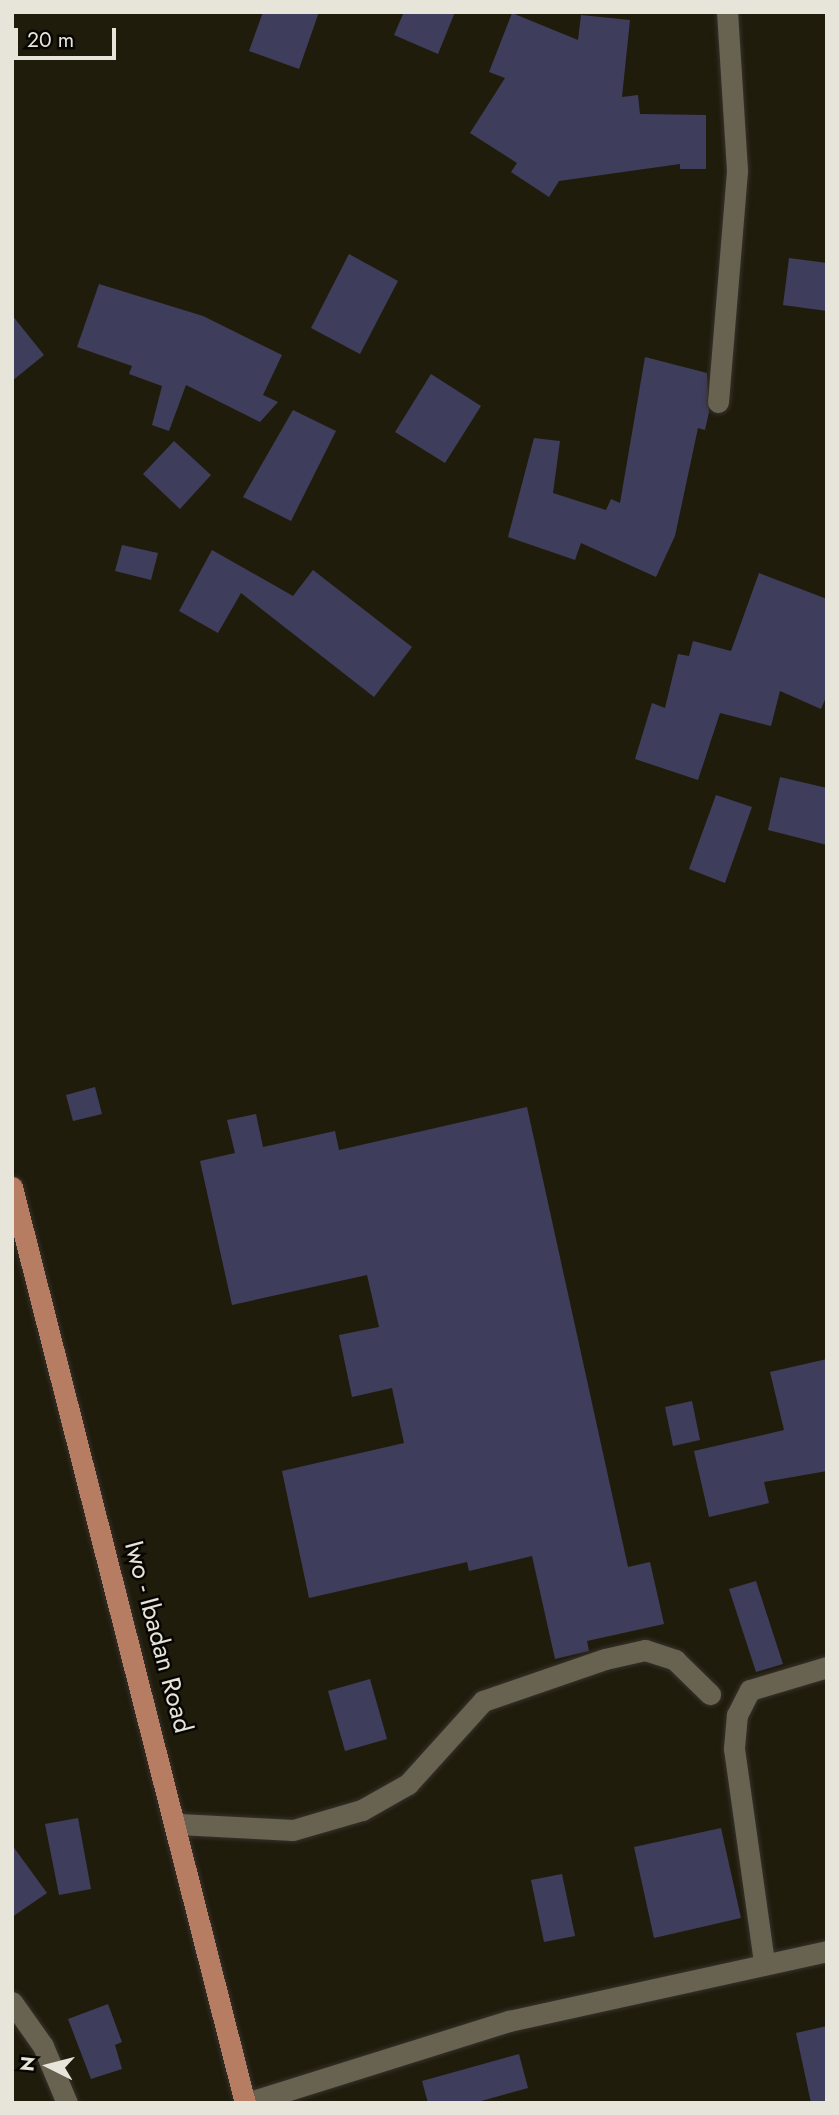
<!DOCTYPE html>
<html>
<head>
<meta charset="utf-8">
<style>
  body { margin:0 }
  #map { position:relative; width:839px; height:2115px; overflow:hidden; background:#201c0c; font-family:Jost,sans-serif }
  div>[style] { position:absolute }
  .building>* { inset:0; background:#3f3d5c }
  .roads { filter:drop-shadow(0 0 2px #36322c) drop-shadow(0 0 2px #36322c) }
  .street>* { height:21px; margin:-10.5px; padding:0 10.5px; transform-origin:10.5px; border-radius:10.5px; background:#686251 }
  .primary>* { height:21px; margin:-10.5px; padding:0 10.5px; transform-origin:10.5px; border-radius:10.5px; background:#b77d63 }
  span { translate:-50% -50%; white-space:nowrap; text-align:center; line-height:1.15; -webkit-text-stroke:5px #080603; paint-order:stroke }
  .street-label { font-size:26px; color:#e7e4da }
  .frame { position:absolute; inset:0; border:14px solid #e7e4da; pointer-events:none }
  .north { position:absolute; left:14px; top:2031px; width:70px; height:70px; -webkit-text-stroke:5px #080603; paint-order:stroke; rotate:276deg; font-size:19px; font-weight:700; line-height:28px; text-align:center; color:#e7e4da }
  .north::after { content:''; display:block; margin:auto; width:24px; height:32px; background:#e7e4da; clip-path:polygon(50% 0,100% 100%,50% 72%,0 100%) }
  .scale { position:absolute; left:14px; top:28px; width:102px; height:32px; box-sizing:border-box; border:4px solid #e7e4da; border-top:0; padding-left:9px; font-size:21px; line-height:24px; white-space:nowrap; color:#e7e4da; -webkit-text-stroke:5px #080603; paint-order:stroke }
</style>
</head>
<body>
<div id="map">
  <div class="building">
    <div style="clip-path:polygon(263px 12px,319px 12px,299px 69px,249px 51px)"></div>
    <div style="clip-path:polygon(404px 12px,455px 12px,438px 54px,394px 35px)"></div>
    <div style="clip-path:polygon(512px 13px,578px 40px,581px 15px,630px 20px,622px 97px,638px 95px,640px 114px,706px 115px,706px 169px,680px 169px,680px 164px,559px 181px,549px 197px,511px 172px,517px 163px,470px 133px,505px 78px,489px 72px)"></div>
    <div style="clip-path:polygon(349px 254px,398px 281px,360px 354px,311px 328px)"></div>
    <div style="clip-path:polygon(789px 258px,827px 263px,827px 311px,783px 305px)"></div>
    <div style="clip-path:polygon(99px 284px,203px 316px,282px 355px,263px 395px,278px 402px,260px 422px,186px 385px,169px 431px,152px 425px,162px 386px,129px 374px,132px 366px,77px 347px)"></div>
    <div style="clip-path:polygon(12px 315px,44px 355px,12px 381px)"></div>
    <div style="clip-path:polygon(645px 357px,707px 373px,709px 412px,705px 430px,698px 428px,675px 536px,656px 577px,581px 543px,575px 560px,508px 537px,534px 438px,560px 441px,553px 493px,606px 510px,611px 499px,620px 503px)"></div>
    <div style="clip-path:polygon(431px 374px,481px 406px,445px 463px,395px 432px)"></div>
    <div style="clip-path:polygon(293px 410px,336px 431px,291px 521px,243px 497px)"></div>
    <div style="clip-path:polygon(174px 441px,211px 475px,180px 509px,143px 474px)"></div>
    <div style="clip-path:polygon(122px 545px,158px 553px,151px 580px,115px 571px)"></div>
    <div style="clip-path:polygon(212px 550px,293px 596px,313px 570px,412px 647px,374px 697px,241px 593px,218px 633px,179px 611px)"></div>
    <div style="clip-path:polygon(759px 573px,827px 599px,827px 695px,821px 709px,780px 691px,771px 726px,720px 713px,698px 780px,635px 759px,652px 703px,665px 708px,678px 654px,689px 656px,693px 641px,731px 651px)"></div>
    <div style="clip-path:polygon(780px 777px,827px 788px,827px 845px,768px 830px)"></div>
    <div style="clip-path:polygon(716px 795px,752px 807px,725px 883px,689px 869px)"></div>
    <div style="clip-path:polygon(95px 1087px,102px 1114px,73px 1121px,66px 1095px)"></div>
    <div style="clip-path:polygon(527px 1107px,628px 1567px,650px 1562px,664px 1624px,587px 1641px,589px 1651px,555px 1659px,532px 1556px,469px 1571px,467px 1562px,309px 1598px,282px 1471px,404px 1443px,392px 1388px,352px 1397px,339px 1335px,379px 1327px,367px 1275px,232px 1305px,200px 1161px,235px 1153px,227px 1120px,256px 1114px,263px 1147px,335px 1131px,339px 1150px)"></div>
    <div style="clip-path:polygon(827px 1359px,827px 1471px,764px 1482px,769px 1503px,709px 1517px,694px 1451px,784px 1430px,770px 1372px)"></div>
    <div style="clip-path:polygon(692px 1401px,700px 1440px,673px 1446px,665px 1407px)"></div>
    <div style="clip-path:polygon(756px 1581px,783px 1664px,756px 1672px,729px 1589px)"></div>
    <div style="clip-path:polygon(370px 1679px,387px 1739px,345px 1751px,328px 1691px)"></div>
    <div style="clip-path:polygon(78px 1818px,91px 1889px,59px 1895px,45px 1824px)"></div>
    <div style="clip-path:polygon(721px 1828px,741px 1918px,654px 1938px,634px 1847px)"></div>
    <div style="clip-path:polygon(12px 1845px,47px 1893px,12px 1917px)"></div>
    <div style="clip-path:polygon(562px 1874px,575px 1936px,544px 1942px,531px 1880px)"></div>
    <div style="clip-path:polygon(108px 2004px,122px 2042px,115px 2045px,122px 2069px,91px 2079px,68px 2019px)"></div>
    <div style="clip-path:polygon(827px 2026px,827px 2103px,811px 2103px,796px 2033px)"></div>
    <div style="clip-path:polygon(519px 2054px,528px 2088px,474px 2103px,428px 2103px,422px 2081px)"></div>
  </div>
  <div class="roads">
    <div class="street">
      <div style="left:718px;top:402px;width:233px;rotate:-85.3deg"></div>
      <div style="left:737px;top:170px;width:158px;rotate:-93.6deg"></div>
      <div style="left:179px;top:1824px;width:114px;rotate:3deg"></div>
      <div style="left:293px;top:1830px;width:72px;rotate:-16.2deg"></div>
      <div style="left:362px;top:1810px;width:53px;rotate:-29.5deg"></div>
      <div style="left:408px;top:1784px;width:112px;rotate:-47.9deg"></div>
      <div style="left:483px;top:1701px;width:129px;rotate:-19deg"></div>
      <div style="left:605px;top:1659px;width:41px;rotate:-12.7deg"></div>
      <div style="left:645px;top:1650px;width:32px;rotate:18deg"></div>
      <div style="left:675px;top:1660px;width:49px;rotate:44.2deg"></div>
      <div style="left:764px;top:1962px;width:216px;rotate:-98deg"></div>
      <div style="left:734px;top:1748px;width:33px;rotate:-85deg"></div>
      <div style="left:737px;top:1715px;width:28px;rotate:-63deg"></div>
      <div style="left:750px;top:1690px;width:80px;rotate:-16.6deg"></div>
      <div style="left:12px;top:2002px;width:54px;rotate:54.8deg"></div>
      <div style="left:43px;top:2046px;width:62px;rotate:67.2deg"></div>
      <div style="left:247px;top:2103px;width:275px;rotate:-17.4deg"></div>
      <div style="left:509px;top:2021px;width:326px;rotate:-12.4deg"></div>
    </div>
    <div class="primary">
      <div style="left:12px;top:1187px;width:945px;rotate:75.73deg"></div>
    </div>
  </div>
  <div class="street-label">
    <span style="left:158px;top:1637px;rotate:75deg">Iwo - Ibadan Road</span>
  </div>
  <div class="frame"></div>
  <div class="north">N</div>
  <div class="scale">20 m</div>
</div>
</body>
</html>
